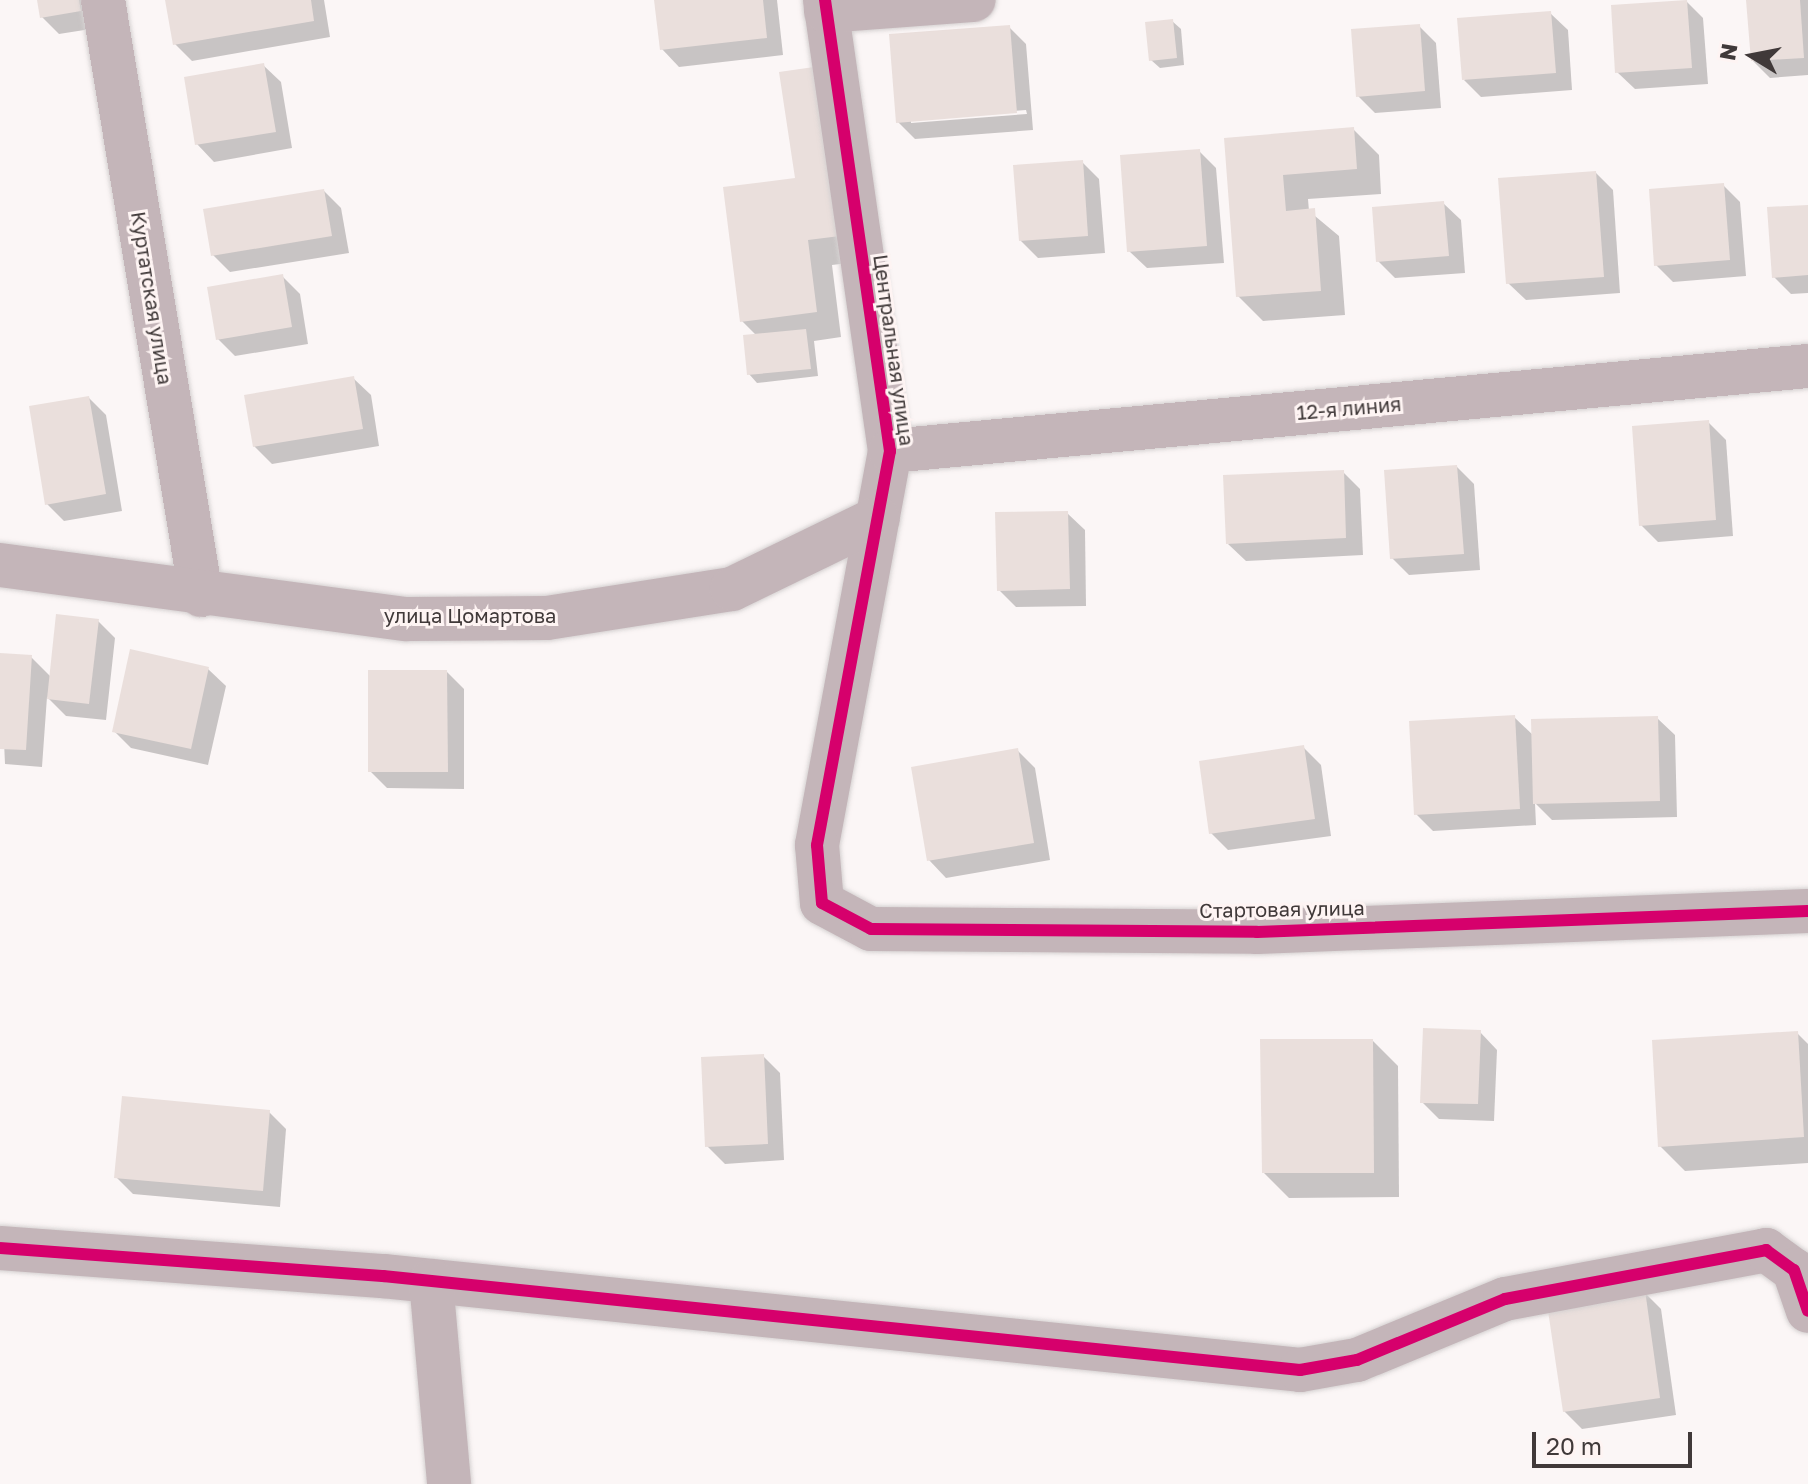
<!DOCTYPE html>
<html>
<head>
<meta charset="utf-8">
<style>
  body { margin:0 }
  #map { position:relative; width:1808px; height:1484px; overflow:hidden; background:#fbf6f6; font-family:"Golos Text",sans-serif }
  div>[style] { position:absolute }
  .shadow>* { inset:0; background:#0003 }
  .building>* { inset:0; background:#eadfdc }
  .roads { filter:drop-shadow(0 0 2px #d5d1d1) drop-shadow(0 0 2px #d5d1d1) }
  .minor>* { height:44px; margin:-22px; padding:0 22px; transform-origin:22px; border-radius:22px; background:#c4b5b9 }
  .cycleway>* { height:12px; margin:-6px; padding:0 6px; transform-origin:6px; border-radius:6px; background:#d6006c }
  span { translate:-50% -50%; white-space:nowrap; text-align:center; line-height:1.15; -webkit-text-stroke:6px #fef4f3; paint-order:stroke }
  .street-label { font-size:20px; color:#403939 }
  .north { position:absolute; left:1712px; top:16px; width:80px; height:80px; -webkit-text-stroke:6px #fef4f3; paint-order:stroke; rotate:280deg; font-size:22px; font-weight:700; line-height:32px; text-align:center; color:#403939 }
  .north::after { content:''; display:block; margin:auto; width:28px; height:36px; background:#403939; clip-path:polygon(50% 0,100% 100%,50% 72%,0 100%) }
  .scale { position:absolute; left:1532px; top:1432px; width:160px; height:36px; box-sizing:border-box; border:4px solid #403939; border-top:0; padding-left:10px; font-size:24px; line-height:28px; white-space:nowrap; color:#403939; -webkit-text-stroke:6px #fef4f3; paint-order:stroke }
</style>
</head>
<body>
<div id="map">
  <div class="shadow">
    <div style="clip-path:polygon(39px 0,92px 0,97px 28px,59px 34px,42px 17px)"></div>
    <div style="clip-path:polygon(180px 0,324px 0,330px 37px,192px 61px,175px 44px)"></div>
    <div style="clip-path:polygon(656px 0,777px 0,783px 55px,679px 67px,662px 49px)"></div>
    <div style="clip-path:polygon(1748px 0,1808px 0,1808px 75px,1770px 78px,1753px 61px)"></div>
    <div style="clip-path:polygon(1686px 1px,1703px 18px,1708px 84px,1635px 89px,1617px 72px)"></div>
    <div style="clip-path:polygon(1550px 13px,1568px 30px,1572px 90px,1481px 97px,1464px 80px)"></div>
    <div style="clip-path:polygon(1172px 21px,1181px 29px,1184px 65px,1160px 68px,1151px 60px)"></div>
    <div style="clip-path:polygon(1419px 26px,1436px 43px,1441px 108px,1375px 113px,1358px 96px)"></div>
    <div style="clip-path:polygon(evenodd,1009px 27px,1026px 44px,1033px 130px,915px 139px,898px 122px,1009px 27px,1026px 110px,1027px 114px,911px 123px,911px 119px,1026px 110px)"></div>
    <div style="clip-path:polygon(263px 65px,281px 82px,292px 148px,214px 162px,197px 144px)"></div>
    <div style="clip-path:polygon(1354px 130px,1379px 155px,1381px 194px,1308px 199px,1309px 211px,1339px 236px,1345px 315px,1263px 321px,1238px 296px,1226px 140px)"></div>
    <div style="clip-path:polygon(1199px 151px,1216px 168px,1224px 263px,1147px 268px,1129px 251px)"></div>
    <div style="clip-path:polygon(1082px 162px,1099px 179px,1105px 253px,1038px 258px,1020px 240px)"></div>
    <div style="clip-path:polygon(1596px 173px,1613px 190px,1620px 293px,1526px 300px,1508px 283px)"></div>
    <div style="clip-path:polygon(797px 180px,872px 260px,832px 265px,841px 337px,814px 341px,818px 376px,757px 383px,749px 374px,757px 336px,742px 321px)"></div>
    <div style="clip-path:polygon(1723px 185px,1740px 202px,1746px 276px,1673px 282px,1656px 265px)"></div>
    <div style="clip-path:polygon(324px 191px,341px 208px,349px 253px,230px 272px,213px 255px)"></div>
    <div style="clip-path:polygon(1443px 203px,1461px 220px,1465px 273px,1395px 278px,1378px 261px)"></div>
    <div style="clip-path:polygon(1808px 207px,1808px 293px,1791px 294px,1774px 277px)"></div>
    <div style="clip-path:polygon(282px 276px,300px 294px,308px 344px,235px 356px,218px 339px)"></div>
    <div style="clip-path:polygon(353px 378px,371px 395px,379px 446px,272px 464px,254px 446px)"></div>
    <div style="clip-path:polygon(89px 398px,106px 415px,122px 511px,64px 521px,47px 504px)"></div>
    <div style="clip-path:polygon(1709px 423px,1726px 440px,1733px 536px,1658px 542px,1641px 525px)"></div>
    <div style="clip-path:polygon(1457px 467px,1474px 484px,1480px 570px,1409px 575px,1392px 558px)"></div>
    <div style="clip-path:polygon(1343px 472px,1360px 489px,1363px 555px,1246px 561px,1228px 544px)"></div>
    <div style="clip-path:polygon(1067px 513px,1085px 530px,1086px 606px,1016px 607px,999px 590px)"></div>
    <div style="clip-path:polygon(98px 621px,115px 638px,106px 720px,66px 716px,47px 697px,42px 767px,5px 764px,0 655px,31px 657px,51px 677px)"></div>
    <div style="clip-path:polygon(208px 669px,226px 686px,208px 765px,131px 748px,114px 731px)"></div>
    <div style="clip-path:polygon(447px 672px,464px 689px,464px 789px,387px 788px,370px 771px)"></div>
    <div style="clip-path:polygon(1514px 717px,1534px 736px,1657px 718px,1675px 735px,1677px 817px,1552px 820px,1535px 803px,1536px 825px,1433px 831px,1416px 814px)"></div>
    <div style="clip-path:polygon(1304px 748px,1321px 765px,1331px 836px,1228px 850px,1211px 833px)"></div>
    <div style="clip-path:polygon(1017px 750px,1035px 768px,1050px 860px,946px 878px,929px 860px)"></div>
    <div style="clip-path:polygon(1480px 1032px,1497px 1050px,1494px 1121px,1439px 1119px,1422px 1102px)"></div>
    <div style="clip-path:polygon(1797px 1033px,1808px 1044px,1808px 1163px,1685px 1171px,1660px 1146px)"></div>
    <div style="clip-path:polygon(1373px 1041px,1398px 1066px,1399px 1197px,1289px 1198px,1264px 1173px)"></div>
    <div style="clip-path:polygon(763px 1056px,780px 1073px,784px 1160px,725px 1164px,707px 1146px)"></div>
    <div style="clip-path:polygon(269px 1112px,286px 1129px,280px 1207px,133px 1194px,116px 1177px)"></div>
    <div style="clip-path:polygon(1644px 1292px,1661px 1309px,1676px 1415px,1582px 1429px,1564px 1411px)"></div>
  </div>
  <div class="building">
    <div style="clip-path:polygon(37px 0,79px 0,81px 11px,40px 18px)"></div>
    <div style="clip-path:polygon(165px 0,311px 0,314px 21px,173px 45px)"></div>
    <div style="clip-path:polygon(654px 0,763px 0,767px 38px,660px 50px)"></div>
    <div style="clip-path:polygon(1687px 0,1692px 68px,1615px 73px,1611px 5px)"></div>
    <div style="clip-path:polygon(1746px 0,1800px 0,1804px 58px,1751px 61px)"></div>
    <div style="clip-path:polygon(1551px 11px,1556px 73px,1462px 80px,1457px 18px)"></div>
    <div style="clip-path:polygon(1173px 19px,1177px 58px,1149px 61px,1145px 22px)"></div>
    <div style="clip-path:polygon(1420px 24px,1425px 91px,1356px 97px,1351px 29px)"></div>
    <div style="clip-path:polygon(1010px 25px,1017px 113px,896px 123px,889px 34px)"></div>
    <div style="clip-path:polygon(264px 63px,276px 132px,195px 145px,184px 77px)"></div>
    <div style="clip-path:polygon(814px 67px,848px 235px,808px 240px,817px 312px,740px 322px,723px 187px,795px 178px,779px 72px)"></div>
    <div style="clip-path:polygon(1354px 127px,1357px 169px,1283px 175px,1286px 211px,1315px 208px,1321px 291px,1236px 297px,1224px 138px)"></div>
    <div style="clip-path:polygon(1200px 149px,1207px 246px,1127px 252px,1120px 155px)"></div>
    <div style="clip-path:polygon(1083px 160px,1088px 236px,1019px 241px,1013px 165px)"></div>
    <div style="clip-path:polygon(1596px 171px,1604px 277px,1506px 284px,1498px 178px)"></div>
    <div style="clip-path:polygon(1724px 183px,1730px 260px,1654px 266px,1649px 189px)"></div>
    <div style="clip-path:polygon(324px 189px,332px 236px,211px 256px,203px 209px)"></div>
    <div style="clip-path:polygon(1444px 201px,1449px 256px,1376px 262px,1372px 207px)"></div>
    <div style="clip-path:polygon(1808px 205px,1808px 275px,1772px 278px,1767px 207px)"></div>
    <div style="clip-path:polygon(283px 274px,292px 327px,216px 340px,207px 287px)"></div>
    <div style="clip-path:polygon(806px 329px,811px 369px,747px 375px,743px 335px)"></div>
    <div style="clip-path:polygon(354px 376px,363px 429px,253px 447px,244px 395px)"></div>
    <div style="clip-path:polygon(89px 396px,106px 494px,45px 505px,29px 406px)"></div>
    <div style="clip-path:polygon(1709px 420px,1716px 520px,1639px 526px,1632px 426px)"></div>
    <div style="clip-path:polygon(1457px 465px,1464px 554px,1390px 559px,1384px 470px)"></div>
    <div style="clip-path:polygon(1344px 470px,1346px 538px,1226px 544px,1223px 475px)"></div>
    <div style="clip-path:polygon(1068px 511px,1070px 589px,997px 591px,995px 512px)"></div>
    <div style="clip-path:polygon(56px 614px,99px 619px,89px 704px,47px 699px)"></div>
    <div style="clip-path:polygon(130px 649px,209px 667px,191px 749px,112px 732px)"></div>
    <div style="clip-path:polygon(0 653px,32px 655px,26px 750px,0 749px)"></div>
    <div style="clip-path:polygon(368px 670px,447px 670px,448px 772px,368px 772px)"></div>
    <div style="clip-path:polygon(1515px 715px,1520px 809px,1414px 815px,1409px 721px)"></div>
    <div style="clip-path:polygon(1658px 716px,1660px 801px,1533px 804px,1531px 719px)"></div>
    <div style="clip-path:polygon(1304px 745px,1315px 819px,1209px 834px,1199px 761px)"></div>
    <div style="clip-path:polygon(1018px 748px,1034px 843px,927px 861px,911px 767px)"></div>
    <div style="clip-path:polygon(1423px 1028px,1481px 1030px,1478px 1104px,1420px 1103px)"></div>
    <div style="clip-path:polygon(1798px 1031px,1804px 1137px,1658px 1147px,1652px 1040px)"></div>
    <div style="clip-path:polygon(1260px 1039px,1373px 1039px,1374px 1173px,1262px 1173px)"></div>
    <div style="clip-path:polygon(764px 1054px,768px 1144px,705px 1147px,701px 1057px)"></div>
    <div style="clip-path:polygon(122px 1096px,270px 1110px,263px 1191px,114px 1178px)"></div>
    <div style="clip-path:polygon(1645px 1290px,1660px 1398px,1563px 1412px,1547px 1304px)"></div>
  </div>
  <div class="roads">
    <div class="minor">
      <div style="left:103px;top:0;width:603px;rotate:80.65deg"></div>
      <div style="left:825px;top:0;width:456px;rotate:81.8deg"></div>
      <div style="left:890px;top:451px;width:401px;rotate:100.5deg"></div>
      <div style="left:817px;top:845px;width:58px;rotate:85.1deg"></div>
      <div style="left:822px;top:903px;width:55px;rotate:28deg"></div>
      <div style="left:871px;top:929px;width:386px;rotate:0.4deg"></div>
      <div style="left:1257px;top:932px;width:551px;rotate:-2.18deg"></div>
      <div style="left:826px;top:11px;width:148px;rotate:-4.3deg"></div>
      <div style="left:890px;top:451px;width:922px;rotate:-5.29deg"></div>
      <div style="left:0;top:565px;width:411px;rotate:7.6deg"></div>
      <div style="left:407px;top:619px;width:140px;rotate:-0.4deg"></div>
      <div style="left:547px;top:618px;width:187px;rotate:-8.9deg"></div>
      <div style="left:732px;top:589px;width:162px;rotate:-25.9deg"></div>
      <div style="left:0;top:1248px;width:384px;rotate:4.2deg"></div>
      <div style="left:383px;top:1276px;width:922px;rotate:5.85deg"></div>
      <div style="left:1300px;top:1370px;width:58px;rotate:-10deg"></div>
      <div style="left:1357px;top:1360px;width:160px;rotate:-22.4deg"></div>
      <div style="left:1505px;top:1299px;width:266px;rotate:-10.6deg"></div>
      <div style="left:1766px;top:1250px;width:34px;rotate:36deg"></div>
      <div style="left:1794px;top:1270px;width:43px;rotate:71.1deg"></div>
      <div style="left:431px;top:1281px;width:204px;rotate:84.9deg"></div>
    </div>
  </div>
  <div class="cycleway">
    <div style="left:825px;top:0;width:456px;rotate:81.8deg"></div>
    <div style="left:890px;top:451px;width:401px;rotate:100.5deg"></div>
    <div style="left:817px;top:845px;width:58px;rotate:85.1deg"></div>
    <div style="left:822px;top:903px;width:55px;rotate:28deg"></div>
    <div style="left:871px;top:929px;width:386px;rotate:0.4deg"></div>
    <div style="left:1257px;top:932px;width:551px;rotate:-2.18deg"></div>
    <div style="left:0;top:1248px;width:384px;rotate:4.2deg"></div>
    <div style="left:383px;top:1276px;width:922px;rotate:5.85deg"></div>
    <div style="left:1300px;top:1370px;width:58px;rotate:-10deg"></div>
    <div style="left:1357px;top:1360px;width:160px;rotate:-22.4deg"></div>
    <div style="left:1505px;top:1299px;width:266px;rotate:-10.6deg"></div>
    <div style="left:1766px;top:1250px;width:34px;rotate:36deg"></div>
    <div style="left:1794px;top:1270px;width:43px;rotate:71.1deg"></div>
  </div>
  <div class="street-label">
    <span style="left:152px;top:298px;rotate:81deg">Куртатская улица</span>
    <span style="left:894px;top:350px;rotate:82deg">Центральная улица</span>
    <span style="left:1349px;top:408px;rotate:-5deg">12-я линия</span>
    <span style="left:470px;top:615px">улица Цомартова</span>
    <span style="left:1282px;top:909px;rotate:-1deg">Стартовая улица</span>
  </div>
  <div class="north">N</div>
  <div class="scale">20 m</div>
</div>
</body>
</html>
